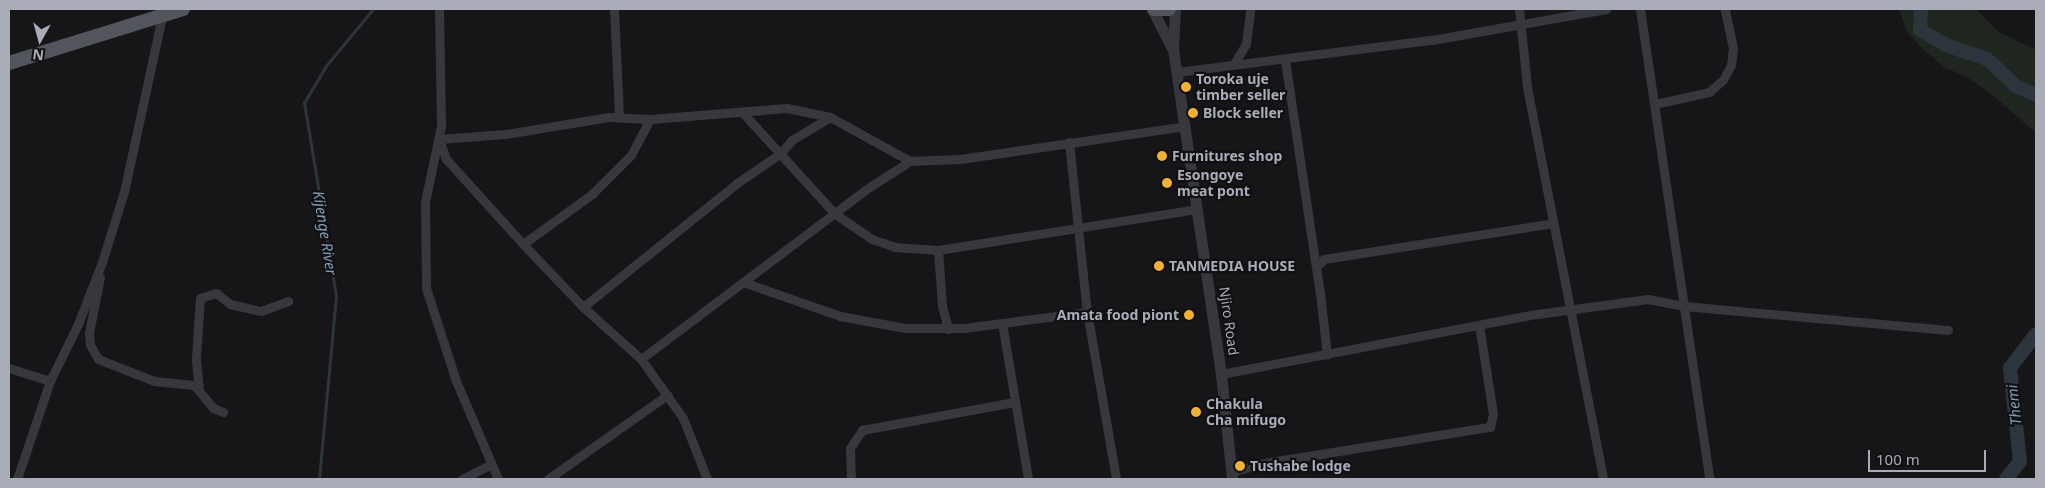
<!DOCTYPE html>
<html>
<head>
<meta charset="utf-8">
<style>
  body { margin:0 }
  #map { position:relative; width:2045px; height:488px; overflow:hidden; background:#161618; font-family:"Noto Sans",sans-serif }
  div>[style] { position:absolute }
  .green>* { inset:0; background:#1e261f }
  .stream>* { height:2.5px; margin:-1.25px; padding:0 1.25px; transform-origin:1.25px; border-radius:1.25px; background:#2c353c }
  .river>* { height:14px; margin:-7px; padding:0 7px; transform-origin:7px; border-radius:7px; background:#2c353c }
  .minor>* { height:9px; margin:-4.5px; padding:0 4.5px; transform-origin:4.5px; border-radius:4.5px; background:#37383d }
  .tertiary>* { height:11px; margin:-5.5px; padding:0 5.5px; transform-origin:5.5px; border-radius:5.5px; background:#37383d }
  .primary>* { height:14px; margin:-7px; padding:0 7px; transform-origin:7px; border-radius:7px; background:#53555c }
  .dots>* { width:14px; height:14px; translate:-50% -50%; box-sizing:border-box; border:2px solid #111113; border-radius:50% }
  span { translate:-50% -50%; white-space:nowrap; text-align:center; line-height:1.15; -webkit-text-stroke:4.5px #111113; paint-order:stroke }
  .poi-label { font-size:14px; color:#a8adb8; font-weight:700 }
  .left { translate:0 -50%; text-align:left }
  .right { translate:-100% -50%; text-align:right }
  .street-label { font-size:14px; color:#a8adb8 }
  .water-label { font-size:15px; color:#7f9bb3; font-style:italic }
  .frame { position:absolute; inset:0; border:10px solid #a8adb8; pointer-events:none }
  .north { position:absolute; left:15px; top:15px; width:50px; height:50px; -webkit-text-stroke:4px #111113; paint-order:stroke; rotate:187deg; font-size:14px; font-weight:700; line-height:20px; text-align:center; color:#a8adb8 }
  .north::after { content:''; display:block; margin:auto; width:18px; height:22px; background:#a8adb8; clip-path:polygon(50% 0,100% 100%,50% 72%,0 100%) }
  .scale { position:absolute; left:1868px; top:450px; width:118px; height:22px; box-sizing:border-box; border:2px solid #a8adb8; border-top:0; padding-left:6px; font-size:15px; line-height:18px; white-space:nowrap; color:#a8adb8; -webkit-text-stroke:4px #111113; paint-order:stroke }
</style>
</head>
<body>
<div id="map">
  <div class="green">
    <div style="clip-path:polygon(1899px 9px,1976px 9px,1999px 32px,2036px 50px,2036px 133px,1996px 98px,1967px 77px,1944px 67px,1923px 49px,1907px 32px)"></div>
  </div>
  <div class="stream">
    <div style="left:319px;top:479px;width:184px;rotate:-84.7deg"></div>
    <div style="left:336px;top:296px;width:196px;rotate:-99.4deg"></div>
    <div style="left:304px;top:103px;width:43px;rotate:-59.3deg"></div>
    <div style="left:326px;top:66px;width:74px;rotate:-50.5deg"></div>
  </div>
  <div class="river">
    <div style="left:1921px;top:9px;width:21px;rotate:93deg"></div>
    <div style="left:1920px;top:30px;width:32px;rotate:30deg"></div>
    <div style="left:1948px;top:46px;width:41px;rotate:18.4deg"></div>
    <div style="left:1987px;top:59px;width:40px;rotate:43deg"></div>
    <div style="left:2016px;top:86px;width:22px;rotate:24deg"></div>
    <div style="left:2006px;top:479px;width:22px;rotate:-51deg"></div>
    <div style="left:2020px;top:462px;width:95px;rotate:-96.1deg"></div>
    <div style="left:2010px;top:368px;width:43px;rotate:-52.6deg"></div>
  </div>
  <div class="minor">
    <div style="left:439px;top:9px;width:117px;rotate:89deg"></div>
    <div style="left:441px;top:126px;width:78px;rotate:101.9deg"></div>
    <div style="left:425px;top:202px;width:86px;rotate:89.3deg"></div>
    <div style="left:426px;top:288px;width:98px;rotate:72.1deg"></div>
    <div style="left:456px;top:381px;width:107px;rotate:66.8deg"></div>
    <div style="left:614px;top:9px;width:108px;rotate:87.3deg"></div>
    <div style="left:1519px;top:9px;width:78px;rotate:84.1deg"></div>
    <div style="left:1527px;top:87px;width:399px;rotate:79deg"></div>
    <div style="left:1640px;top:9px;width:475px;rotate:81.6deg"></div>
    <div style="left:1285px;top:60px;width:236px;rotate:81.5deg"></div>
    <div style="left:1320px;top:293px;width:62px;rotate:83.6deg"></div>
    <div style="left:1235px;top:62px;width:21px;rotate:-59deg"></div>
    <div style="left:1246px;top:44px;width:35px;rotate:-83deg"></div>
    <div style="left:1177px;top:72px;width:257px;rotate:-7.2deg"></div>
    <div style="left:1432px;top:40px;width:177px;rotate:-10.1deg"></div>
    <div style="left:1655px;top:104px;width:55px;rotate:-12.5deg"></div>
    <div style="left:1709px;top:92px;width:18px;rotate:-41deg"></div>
    <div style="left:1723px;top:80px;width:17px;rotate:-62deg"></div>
    <div style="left:1731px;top:65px;width:17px;rotate:-83deg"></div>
    <div style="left:1733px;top:48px;width:40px;rotate:-102deg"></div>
    <div style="left:742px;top:112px;width:138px;rotate:47.6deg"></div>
    <div style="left:835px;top:214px;width:45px;rotate:34deg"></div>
    <div style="left:872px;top:239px;width:24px;rotate:19deg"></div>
    <div style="left:895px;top:247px;width:43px;rotate:4deg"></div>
    <div style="left:938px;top:250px;width:263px;rotate:-9deg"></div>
    <div style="left:1069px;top:142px;width:171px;rotate:84deg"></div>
    <div style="left:1087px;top:312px;width:169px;rotate:80.1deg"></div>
    <div style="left:523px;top:244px;width:85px;rotate:-35.9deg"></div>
    <div style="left:592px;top:194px;width:55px;rotate:-45deg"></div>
    <div style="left:631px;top:155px;width:41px;rotate:-62.2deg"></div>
    <div style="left:938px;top:250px;width:56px;rotate:85.9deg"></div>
    <div style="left:942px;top:306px;width:24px;rotate:75deg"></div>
    <div style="left:1316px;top:267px;width:11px;rotate:-45deg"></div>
    <div style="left:1324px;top:259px;width:232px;rotate:-8.9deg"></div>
    <div style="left:100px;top:277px;width:57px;rotate:101.1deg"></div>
    <div style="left:89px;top:333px;width:12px;rotate:85deg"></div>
    <div style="left:90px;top:345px;width:16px;rotate:60deg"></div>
    <div style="left:98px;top:359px;width:60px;rotate:21.4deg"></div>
    <div style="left:154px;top:381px;width:40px;rotate:5.7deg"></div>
    <div style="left:194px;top:385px;width:30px;rotate:50deg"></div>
    <div style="left:213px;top:408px;width:11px;rotate:22deg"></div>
    <div style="left:743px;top:282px;width:103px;rotate:19.3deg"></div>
    <div style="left:840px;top:316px;width:66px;rotate:10.5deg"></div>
    <div style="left:905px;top:328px;width:59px"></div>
    <div style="left:964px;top:328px;width:124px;rotate:-7.4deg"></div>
    <div style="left:583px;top:307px;width:198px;rotate:-38.8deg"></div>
    <div style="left:737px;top:183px;width:53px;rotate:-34.3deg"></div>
    <div style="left:781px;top:153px;width:17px;rotate:-50deg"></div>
    <div style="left:792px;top:140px;width:44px;rotate:-31.2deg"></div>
    <div style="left:1002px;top:323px;width:158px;rotate:80.5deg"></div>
    <div style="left:641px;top:359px;width:281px;rotate:-37deg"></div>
    <div style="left:865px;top:190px;width:54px;rotate:-32.8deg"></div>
    <div style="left:910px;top:161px;width:50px;rotate:-2.3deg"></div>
    <div style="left:960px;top:159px;width:228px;rotate:-8.3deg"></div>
    <div style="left:9px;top:368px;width:43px;rotate:17.6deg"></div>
    <div style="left:1221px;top:374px;width:322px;rotate:-10.8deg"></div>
    <div style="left:1537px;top:314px;width:112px;rotate:-7.7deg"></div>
    <div style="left:1648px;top:299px;width:37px;rotate:11deg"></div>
    <div style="left:1684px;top:306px;width:265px;rotate:5.2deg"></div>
    <div style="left:199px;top:389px;width:31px;rotate:-96deg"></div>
    <div style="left:196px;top:358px;width:60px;rotate:-86.2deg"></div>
    <div style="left:200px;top:298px;width:17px;rotate:-17deg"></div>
    <div style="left:216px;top:293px;width:18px;rotate:38deg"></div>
    <div style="left:230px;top:304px;width:32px;rotate:13deg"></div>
    <div style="left:261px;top:311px;width:29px;rotate:-20deg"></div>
    <div style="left:1231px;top:472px;width:34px;rotate:-15deg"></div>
    <div style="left:1264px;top:463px;width:229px;rotate:-9.1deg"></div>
    <div style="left:1490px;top:427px;width:13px;rotate:-77deg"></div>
    <div style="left:1493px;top:414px;width:90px;rotate:-98.9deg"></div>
    <div style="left:17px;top:479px;width:103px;rotate:-71.4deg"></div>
    <div style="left:50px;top:381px;width:64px;rotate:-63.8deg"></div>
    <div style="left:78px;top:324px;width:66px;rotate:-68.8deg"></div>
    <div style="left:102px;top:262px;width:73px;rotate:-72.6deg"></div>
    <div style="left:124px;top:192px;width:185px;rotate:-77.8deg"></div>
    <div style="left:462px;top:479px;width:31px;rotate:-27deg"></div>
    <div style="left:548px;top:479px;width:146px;rotate:-35.2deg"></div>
    <div style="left:707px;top:479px;width:66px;rotate:-111.5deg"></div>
    <div style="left:683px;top:418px;width:72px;rotate:-125.4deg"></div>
    <div style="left:641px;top:359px;width:78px;rotate:-138.1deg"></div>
    <div style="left:583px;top:307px;width:87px;rotate:-133.6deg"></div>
    <div style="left:523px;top:244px;width:115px;rotate:-132.2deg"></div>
    <div style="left:446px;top:159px;width:21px;rotate:-109deg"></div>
    <div style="left:439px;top:139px;width:67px;rotate:-4.3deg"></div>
    <div style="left:506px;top:134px;width:104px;rotate:-9.4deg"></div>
    <div style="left:609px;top:117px;width:41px;rotate:2.8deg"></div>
    <div style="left:650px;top:119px;width:137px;rotate:-4.6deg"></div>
    <div style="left:787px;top:108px;width:44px;rotate:11.8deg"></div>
    <div style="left:830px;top:117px;width:91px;rotate:28.8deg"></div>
    <div style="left:851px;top:479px;width:31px;rotate:-92deg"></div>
    <div style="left:850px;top:448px;width:22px;rotate:-56deg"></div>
    <div style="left:862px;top:430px;width:155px;rotate:-10.4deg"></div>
  </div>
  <div class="tertiary">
    <div style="left:1152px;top:9px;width:44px;rotate:62.9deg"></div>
    <div style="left:1175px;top:9px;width:40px;rotate:92.9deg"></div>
    <div style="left:1173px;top:49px;width:329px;rotate:81.6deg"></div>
    <div style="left:1221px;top:374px;width:106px;rotate:84deg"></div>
  </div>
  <div class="primary">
    <div style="left:1154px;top:9px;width:15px"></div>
    <div style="left:9px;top:63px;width:182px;rotate:-17.2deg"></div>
  </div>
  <div class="dots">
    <div style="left:1186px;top:87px;background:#f2b134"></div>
    <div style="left:1193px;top:113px;background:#f2b134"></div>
    <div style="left:1162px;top:156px;background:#f2b134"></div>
    <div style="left:1167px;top:183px;background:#f2b134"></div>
    <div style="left:1159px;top:266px;background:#f2b134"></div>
    <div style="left:1189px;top:315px;background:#f2b134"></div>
    <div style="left:1196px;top:412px;background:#f2b134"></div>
    <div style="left:1240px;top:466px;background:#f2b134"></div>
  </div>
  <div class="poi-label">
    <span class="left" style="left:1196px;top:87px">Toroka uje<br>timber seller</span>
    <span class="left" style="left:1203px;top:113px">Block seller</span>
    <span class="left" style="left:1172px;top:156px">Furnitures shop</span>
    <span class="left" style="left:1177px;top:183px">Esongoye<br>meat pont</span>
    <span class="left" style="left:1169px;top:266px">TANMEDIA HOUSE</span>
    <span class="right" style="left:1179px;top:315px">Amata food piont</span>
    <span class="left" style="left:1206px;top:412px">Chakula<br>Cha mifugo</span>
    <span class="left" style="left:1250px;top:466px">Tushabe lodge</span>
  </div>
  <div class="street-label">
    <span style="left:1229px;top:321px;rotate:82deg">Njiro Road</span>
  </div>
  <div class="water-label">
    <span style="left:325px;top:233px;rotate:81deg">Kijenge River</span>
    <span style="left:2014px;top:405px;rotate:-96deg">Themi</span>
  </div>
  <div class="frame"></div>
  <div class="north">N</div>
  <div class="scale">100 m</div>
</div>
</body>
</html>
